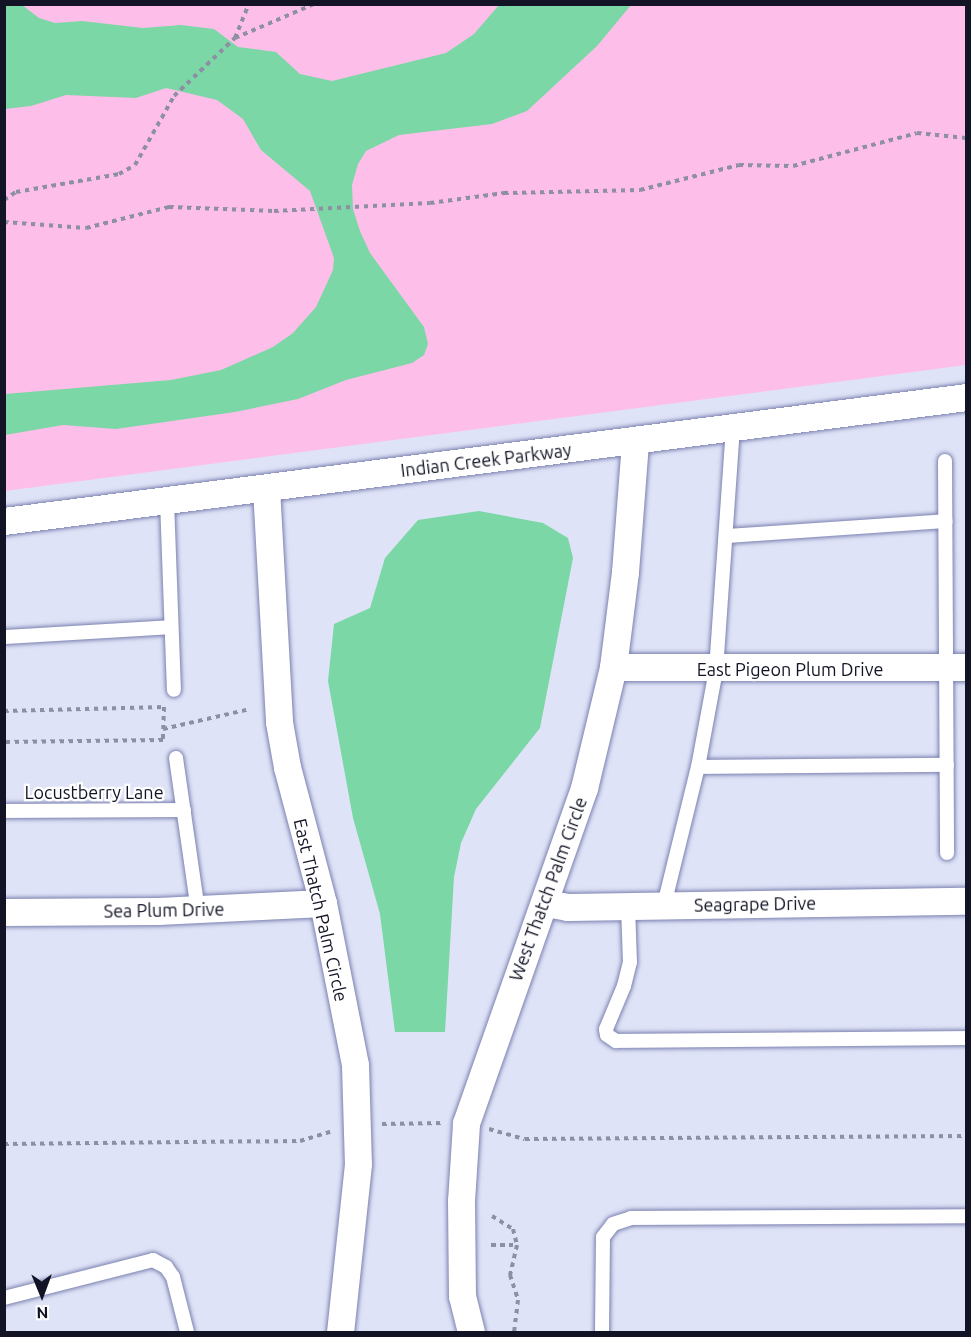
<!DOCTYPE html>
<html>
<head>
<meta charset="utf-8">
<style>
  body { margin:0 }
  #map { position:relative; width:971px; height:1337px; overflow:hidden; background:#dfe3f7; font-family:Ubuntu,sans-serif }
  div>[style] { position:absolute }
  .green>* { inset:0; background:#febeea }
  .water>* { inset:0; background:#7bd7a5 }
  .path>* { height:4px; margin-top:-2px; transform-origin:0; background:repeating-linear-gradient(90deg,#8d90a3 0 4.5px,transparent 0 9px) }
  .roads { filter:drop-shadow(0 0 2px #7b81b0) drop-shadow(0 0 2px #7b81b0) }
  .service>* { height:14px; margin:-7px; padding:0 7px; transform-origin:7px; border-radius:7px; background:#fff }
  .minor>* { height:27px; margin:-13.5px; padding:0 13.5px; transform-origin:13.5px; border-radius:13.5px; background:#fff }
  span { translate:-50% -50%; white-space:nowrap; text-align:center; line-height:1.15; -webkit-text-stroke:4.5px #fff; paint-order:stroke }
  .street-label { font-size:18px; color:#121425 }
  .frame { position:absolute; inset:0; border:6px solid #121425; pointer-events:none }
  .north { position:absolute; left:12px; top:1265px; width:60px; height:60px; -webkit-text-stroke:4px #fff; paint-order:stroke; rotate:179deg; font-size:16px; font-weight:700; line-height:24px; text-align:center; color:#121425 }
  .north::after { content:''; display:block; margin:auto; width:21px; height:27px; background:#121425; clip-path:polygon(50% 0,100% 100%,50% 72%,0 100%) }
</style>
</head>
<body>
<div id="map">
  <div class="green">
    <div style="clip-path:polygon(4px 5px,966px 5px,966px 365px,5px 491px)"></div>
  </div>
  <div class="water">
    <div style="clip-path:polygon(5px 4px,22px 5px,39px 18px,55px 23px,82px 21px,143px 28px,181px 25px,214px 29px,238px 47px,276px 52px,300px 74px,332px 81px,446px 53px,474px 34px,499px 5px,631px 5px,597px 46px,527px 111px,492px 124px,399px 135px,366px 151px,358px 164px,352px 185px,353px 209px,360px 231px,370px 253px,424px 327px,428px 344px,424px 355px,412px 363px,346px 380px,298px 399px,235px 412px,116px 429px,63px 425px,5px 435px,5px 394px,171px 380px,221px 370px,273px 347px,293px 333px,316px 307px,333px 270px,334px 258px,310px 191px,261px 150px,243px 119px,217px 100px,166px 88px,136px 98px,66px 95px,31px 106px,5px 109px)"></div>
    <div style="clip-path:polygon(479px 511px,543px 523px,568px 538px,573px 558px,540px 728px,476px 809px,461px 843px,454px 877px,445px 1032px,395px 1032px,380px 914px,353px 818px,328px 681px,334px 624px,370px 608px,385px 558px,418px 520px)"></div>
  </div>
  <div class="path">
    <div style="left:235px;top:38px;width:86px;rotate:-23.3deg"></div>
    <div style="left:4px;top:200px;width:14px;rotate:-34deg"></div>
    <div style="left:16px;top:192px;width:105px;rotate:-9.9deg"></div>
    <div style="left:119px;top:174px;width:18px;rotate:-29deg"></div>
    <div style="left:135px;top:165px;width:79px;rotate:-60.5deg"></div>
    <div style="left:174px;top:96px;width:84px;rotate:-43.6deg"></div>
    <div style="left:235px;top:38px;width:37px;rotate:-68deg"></div>
    <div style="left:4px;top:222px;width:82px;rotate:4.2deg"></div>
    <div style="left:86px;top:228px;width:86px;rotate:-14.2deg"></div>
    <div style="left:169px;top:207px;width:105px;rotate:2.2deg"></div>
    <div style="left:274px;top:211px;width:156px;rotate:-2.9deg"></div>
    <div style="left:430px;top:203px;width:75px;rotate:-7.7deg"></div>
    <div style="left:504px;top:193px;width:136px;rotate:-1.3deg"></div>
    <div style="left:640px;top:190px;width:102px;rotate:-14.2deg"></div>
    <div style="left:739px;top:165px;width:54px;rotate:1.1deg"></div>
    <div style="left:793px;top:166px;width:128px;rotate:-14.9deg"></div>
    <div style="left:917px;top:133px;width:49px;rotate:5.8deg"></div>
    <div style="left:4px;top:711px;width:160px;rotate:-1.4deg"></div>
    <div style="left:164px;top:707px;width:33px;rotate:92deg"></div>
    <div style="left:163px;top:740px;width:159px;rotate:179.3deg"></div>
    <div style="left:163px;top:729px;width:89px;rotate:-12.9deg"></div>
    <div style="left:382px;top:1124px;width:61px;rotate:-0.9deg"></div>
    <div style="left:489px;top:1129px;width:37px;rotate:16deg"></div>
    <div style="left:525px;top:1139px;width:441px;rotate:-0.4deg"></div>
    <div style="left:4px;top:1144px;width:296px;rotate:-0.6deg"></div>
    <div style="left:300px;top:1141px;width:34px;rotate:-17deg"></div>
    <div style="left:492px;top:1216px;width:25px;rotate:32deg"></div>
    <div style="left:513px;top:1229px;width:16px;rotate:76deg"></div>
    <div style="left:517px;top:1245px;width:31px;rotate:103deg"></div>
    <div style="left:510px;top:1275px;width:26px;rotate:72deg"></div>
    <div style="left:518px;top:1300px;width:32px;rotate:97deg"></div>
    <div style="left:491px;top:1245px;width:26px"></div>
  </div>
  <div class="roads">
    <div class="service">
      <div style="left:945px;top:461px;width:392px;rotate:89.7deg"></div>
      <div style="left:167px;top:501px;width:189px;rotate:87.9deg"></div>
      <div style="left:727px;top:536px;width:219px;rotate:-3.9deg"></div>
      <div style="left:4px;top:637px;width:167px;rotate:-3.4deg"></div>
      <div style="left:176px;top:758px;width:154px;rotate:81.8deg"></div>
      <div style="left:698px;top:767px;width:249px;rotate:-0.5deg"></div>
      <div style="left:4px;top:811px;width:180px;rotate:-0.3deg"></div>
      <div style="left:664px;top:905px;width:142px;rotate:-76.2deg"></div>
      <div style="left:698px;top:767px;width:99px;rotate:-79.5deg"></div>
      <div style="left:716px;top:670px;width:243px;rotate:-86deg"></div>
      <div style="left:628px;top:906px;width:56px;rotate:88deg"></div>
      <div style="left:630px;top:962px;width:25px;rotate:104deg"></div>
      <div style="left:624px;top:986px;width:47px;rotate:112.7deg"></div>
      <div style="left:606px;top:1029px;width:6px;rotate:81deg"></div>
      <div style="left:607px;top:1035px;width:11px;rotate:34deg"></div>
      <div style="left:616px;top:1041px;width:350px;rotate:-0.5deg"></div>
      <div style="left:4px;top:1298px;width:154px;rotate:-14.3deg"></div>
      <div style="left:153px;top:1260px;width:15px;rotate:28deg"></div>
      <div style="left:166px;top:1267px;width:12px;rotate:55deg"></div>
      <div style="left:173px;top:1277px;width:57px;rotate:75.7deg"></div>
      <div style="left:602px;top:1332px;width:95px;rotate:-89.4deg"></div>
      <div style="left:603px;top:1237px;width:16px;rotate:-52deg"></div>
      <div style="left:613px;top:1224px;width:19px;rotate:-18deg"></div>
      <div style="left:631px;top:1218px;width:335px;rotate:-0.3deg"></div>
    </div>
    <div class="minor">
      <div style="left:266px;top:488px;width:234px;rotate:86.8deg"></div>
      <div style="left:279px;top:722px;width:46px;rotate:79.9deg"></div>
      <div style="left:287px;top:767px;width:141px;rotate:75.2deg"></div>
      <div style="left:323px;top:903px;width:165px;rotate:78.8deg"></div>
      <div style="left:355px;top:1065px;width:99px;rotate:88.3deg"></div>
      <div style="left:358px;top:1164px;width:169px;rotate:96.1deg"></div>
      <div style="left:4px;top:521px;width:970px;rotate:-7.34deg"></div>
      <div style="left:613px;top:667px;width:353px"></div>
      <div style="left:545px;top:903px;width:22px;rotate:10deg"></div>
      <div style="left:567px;top:907px;width:399px;rotate:-0.9deg"></div>
      <div style="left:4px;top:912px;width:154px;rotate:-0.4deg"></div>
      <div style="left:158px;top:911px;width:165px;rotate:-2.8deg"></div>
      <div style="left:471px;top:1332px;width:37px;rotate:-104deg"></div>
      <div style="left:462px;top:1296px;width:95px;rotate:-90.6deg"></div>
      <div style="left:461px;top:1201px;width:78px;rotate:-86.3deg"></div>
      <div style="left:466px;top:1123px;width:355px;rotate:-70.6deg"></div>
      <div style="left:584px;top:788px;width:124px;rotate:-76.5deg"></div>
      <div style="left:613px;top:667px;width:96px;rotate:-82.8deg"></div>
      <div style="left:625px;top:572px;width:131px;rotate:-85.6deg"></div>
    </div>
  </div>
  <div class="street-label">
    <span style="left:486px;top:460px;rotate:-7deg">Indian Creek Parkway</span>
    <span style="left:790px;top:669px">East Pigeon Plum Drive</span>
    <span style="left:94px;top:792px">Locustberry Lane</span>
    <span style="left:548px;top:889px;rotate:-70deg">West Thatch Palm Circle</span>
    <span style="left:755px;top:904px;rotate:-1deg">Seagrape Drive</span>
    <span style="left:164px;top:910px;rotate:-1deg">Sea Plum Drive</span>
    <span style="left:321px;top:910px;rotate:77deg">East Thatch Palm Circle</span>
  </div>
  <div class="frame"></div>
  <div class="north">N</div>
</div>
</body>
</html>
